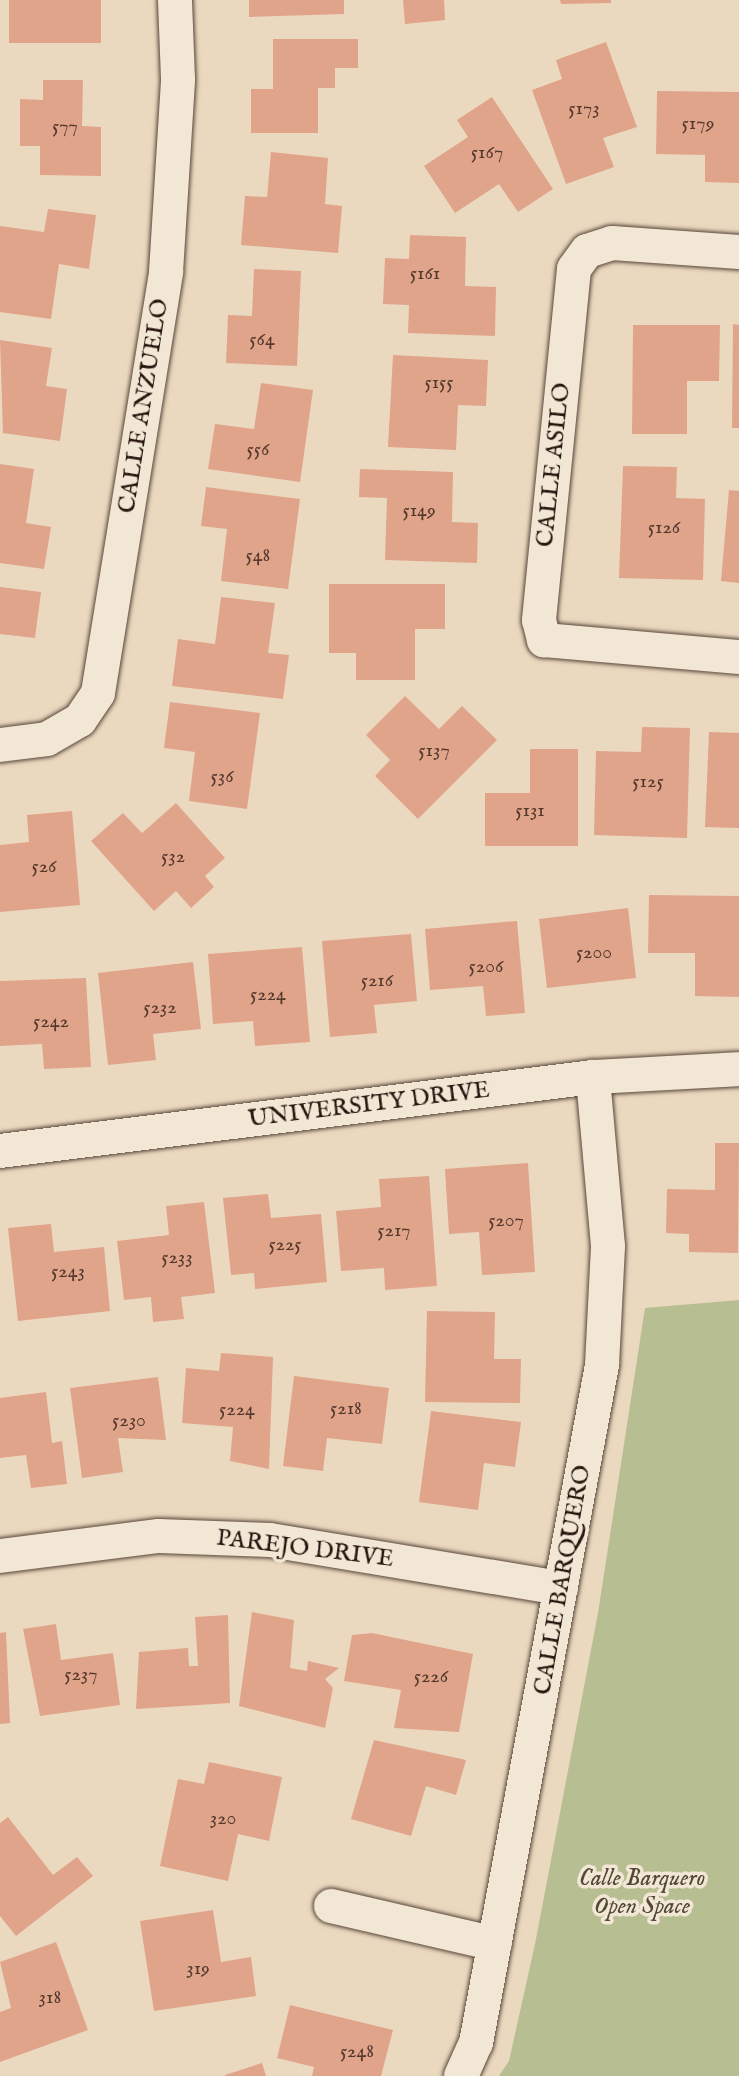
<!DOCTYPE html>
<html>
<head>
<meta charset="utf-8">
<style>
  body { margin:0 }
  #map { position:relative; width:739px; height:2076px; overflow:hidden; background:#ebd9bf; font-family:"IM FELL English",serif }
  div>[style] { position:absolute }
  .green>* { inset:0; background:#b7bf92 }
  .building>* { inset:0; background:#e0a48b }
  .roads { filter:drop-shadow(0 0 2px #58463a) drop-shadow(0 0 2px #58463a) }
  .minor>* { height:34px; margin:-17px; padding:0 17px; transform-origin:17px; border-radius:17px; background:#f2e6d5 }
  span { translate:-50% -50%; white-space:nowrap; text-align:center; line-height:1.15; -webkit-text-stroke:7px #f2e6d5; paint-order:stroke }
  .number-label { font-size:20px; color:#55392d }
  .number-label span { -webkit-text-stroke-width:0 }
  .street-label { font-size:24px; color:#27150e }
  .park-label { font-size:24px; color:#524836; font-style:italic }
</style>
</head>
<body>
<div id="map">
  <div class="green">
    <div style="clip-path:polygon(739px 1300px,739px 2076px,499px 2076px,509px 2061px,535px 1944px,598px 1613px,645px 1308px)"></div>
  </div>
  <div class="building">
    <div style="clip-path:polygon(9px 0,101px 0,101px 43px,9px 43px)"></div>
    <div style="clip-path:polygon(249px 0,344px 0,344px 14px,249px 17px)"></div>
    <div style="clip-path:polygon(403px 0,444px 0,445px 20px,405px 24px)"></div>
    <div style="clip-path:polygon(560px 0,611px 0,611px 3px,561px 4px)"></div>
    <div style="clip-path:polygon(273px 39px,358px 39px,358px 68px,335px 68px,335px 88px,318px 88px,318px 133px,251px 133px,251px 89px,273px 89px)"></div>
    <div style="clip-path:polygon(606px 42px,637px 127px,603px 138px,614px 167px,566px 184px,532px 90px,562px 79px,556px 60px)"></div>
    <div style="clip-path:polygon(43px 80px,83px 80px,82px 126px,101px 127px,101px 176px,40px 175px,40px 146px,20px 146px,20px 99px,43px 100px)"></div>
    <div style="clip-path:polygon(657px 91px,739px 92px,739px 183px,705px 182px,705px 155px,656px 154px)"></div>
    <div style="clip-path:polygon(492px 97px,553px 189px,518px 212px,499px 184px,455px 213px,424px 166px,468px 137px,457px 120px)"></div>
    <div style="clip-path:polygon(271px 152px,328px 158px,325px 204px,342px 206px,338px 253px,241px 245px,245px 196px,267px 197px)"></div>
    <div style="clip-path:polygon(48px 209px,96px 215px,89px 269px,59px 264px,51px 319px,0 312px,0 226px,44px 232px)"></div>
    <div style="clip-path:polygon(410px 235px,466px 237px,465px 286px,496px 287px,495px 336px,408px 333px,409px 305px,383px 304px,385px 258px,409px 259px)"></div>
    <div style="clip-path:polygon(254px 269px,301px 271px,297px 366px,226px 363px,228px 315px,252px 316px)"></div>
    <div style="clip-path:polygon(733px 324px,739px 325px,739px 428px,732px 428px)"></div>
    <div style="clip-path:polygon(633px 325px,720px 325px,719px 381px,687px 381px,687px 434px,632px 434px)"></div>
    <div style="clip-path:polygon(0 340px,52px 348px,46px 386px,67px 389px,60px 441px,3px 433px)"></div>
    <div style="clip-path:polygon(393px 355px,488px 360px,486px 406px,458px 405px,456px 450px,388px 447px)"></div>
    <div style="clip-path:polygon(261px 383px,313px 390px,300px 482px,208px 469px,215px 424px,254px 429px)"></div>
    <div style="clip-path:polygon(0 464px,34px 469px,26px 523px,51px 527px,44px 569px,0 563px)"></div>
    <div style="clip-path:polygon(623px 466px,677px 467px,676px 498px,705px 499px,703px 580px,619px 578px)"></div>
    <div style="clip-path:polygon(360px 469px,453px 472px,452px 522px,478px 523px,477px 563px,385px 560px,387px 498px,359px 497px)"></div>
    <div style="clip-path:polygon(206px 487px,300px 499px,288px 589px,221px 581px,227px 529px,201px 526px)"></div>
    <div style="clip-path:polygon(729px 490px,739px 491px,739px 583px,721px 581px)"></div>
    <div style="clip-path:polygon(329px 584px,445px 584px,445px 629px,415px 629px,415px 680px,356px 680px,356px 653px,329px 653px)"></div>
    <div style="clip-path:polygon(0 587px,41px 592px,35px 638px,0 634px)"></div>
    <div style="clip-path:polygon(221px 597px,275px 603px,268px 653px,289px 655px,283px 699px,172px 686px,178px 639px,215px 644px)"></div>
    <div style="clip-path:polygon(405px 696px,439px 729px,462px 706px,497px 740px,418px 819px,375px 776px,390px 760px,366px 735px)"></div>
    <div style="clip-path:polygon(170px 702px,260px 713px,247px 809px,189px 801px,195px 752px,164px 748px)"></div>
    <div style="clip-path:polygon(642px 727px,690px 728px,687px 838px,594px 835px,596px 751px,641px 752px)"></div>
    <div style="clip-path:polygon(709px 732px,739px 733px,739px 828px,705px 827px)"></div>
    <div style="clip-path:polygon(530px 749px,578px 749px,578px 846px,485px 846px,485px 793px,530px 793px)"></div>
    <div style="clip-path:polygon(176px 803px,225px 858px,205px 876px,214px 887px,191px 908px,176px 891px,154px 911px,91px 841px,123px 813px,142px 833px)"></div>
    <div style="clip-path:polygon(72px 811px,80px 905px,0 912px,0 845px,29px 842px,27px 815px)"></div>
    <div style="clip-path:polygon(649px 895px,739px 896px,739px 997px,695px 996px,695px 953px,648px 953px)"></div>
    <div style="clip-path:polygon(628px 908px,636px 978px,547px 988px,539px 919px)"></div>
    <div style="clip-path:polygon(517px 921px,525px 1013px,486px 1016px,483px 986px,430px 990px,425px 929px)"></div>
    <div style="clip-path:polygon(411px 934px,417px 1001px,374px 1005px,377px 1033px,330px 1037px,322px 941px)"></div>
    <div style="clip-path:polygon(302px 947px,310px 1042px,255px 1046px,253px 1021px,213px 1024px,208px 954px)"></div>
    <div style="clip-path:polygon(193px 962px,201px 1029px,153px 1034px,156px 1060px,108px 1065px,98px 973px)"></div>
    <div style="clip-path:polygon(86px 978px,91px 1067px,44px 1069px,42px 1044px,0 1046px,0 981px)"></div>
    <div style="clip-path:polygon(715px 1143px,739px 1143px,738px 1253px,689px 1252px,689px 1234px,666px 1233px,667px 1189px,715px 1190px)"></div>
    <div style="clip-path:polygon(528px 1163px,535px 1272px,482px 1275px,479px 1232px,449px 1234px,445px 1169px)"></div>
    <div style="clip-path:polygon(429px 1176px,437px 1286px,385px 1290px,384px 1268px,341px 1271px,336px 1211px,381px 1207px,379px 1179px)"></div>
    <div style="clip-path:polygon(268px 1194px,271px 1218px,321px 1214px,327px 1282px,255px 1289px,254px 1273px,231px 1275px,223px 1198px)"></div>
    <div style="clip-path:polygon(204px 1202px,215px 1293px,181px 1297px,184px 1319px,153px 1322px,151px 1297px,124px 1300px,117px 1241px,169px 1235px,166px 1206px)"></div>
    <div style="clip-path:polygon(51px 1224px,54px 1252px,104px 1247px,110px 1311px,18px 1321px,8px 1228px)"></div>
    <div style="clip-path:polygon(427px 1311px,495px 1312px,494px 1359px,521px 1359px,520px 1403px,425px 1402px)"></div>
    <div style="clip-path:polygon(221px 1353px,273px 1357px,269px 1469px,230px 1461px,233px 1427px,182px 1423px,186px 1368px,219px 1371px)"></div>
    <div style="clip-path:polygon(294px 1376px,389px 1388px,382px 1444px,327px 1438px,323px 1471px,283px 1466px)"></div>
    <div style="clip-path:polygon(158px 1377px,166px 1440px,118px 1438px,123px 1472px,82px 1478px,70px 1388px)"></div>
    <div style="clip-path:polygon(46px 1392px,52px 1443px,62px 1441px,67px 1484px,31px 1488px,26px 1455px,0 1458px,0 1398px)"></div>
    <div style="clip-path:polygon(431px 1411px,521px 1422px,515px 1467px,484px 1463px,478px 1510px,419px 1502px)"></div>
    <div style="clip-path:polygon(252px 1612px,294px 1620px,290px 1668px,307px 1671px,308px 1661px,339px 1668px,325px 1679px,333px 1688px,325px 1728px,239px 1706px)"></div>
    <div style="clip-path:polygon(228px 1615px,230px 1703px,136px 1709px,139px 1652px,188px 1648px,189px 1666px,198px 1666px,195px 1617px)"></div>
    <div style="clip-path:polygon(56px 1624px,61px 1660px,113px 1653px,120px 1705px,40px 1716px,23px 1629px)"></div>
    <div style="clip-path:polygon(6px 1632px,10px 1723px,0 1724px,0 1633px)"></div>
    <div style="clip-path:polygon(372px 1633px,473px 1654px,459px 1732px,394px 1728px,401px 1690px,344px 1681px,352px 1635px)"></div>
    <div style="clip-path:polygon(374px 1740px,466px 1760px,456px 1795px,426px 1786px,411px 1836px,351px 1819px)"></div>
    <div style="clip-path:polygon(209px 1762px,282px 1777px,269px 1841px,238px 1834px,228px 1881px,160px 1866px,178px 1779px,204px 1784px)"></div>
    <div style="clip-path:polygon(8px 1817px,53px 1875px,77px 1857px,93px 1876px,16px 1936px,0 1916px,0 1823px)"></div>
    <div style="clip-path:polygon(213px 1910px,221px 1962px,251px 1957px,256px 1996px,154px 2011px,140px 1921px)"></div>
    <div style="clip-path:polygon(56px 1942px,88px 2030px,0 2062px,0 2012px,11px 2008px,0 1962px)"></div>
    <div style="clip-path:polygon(290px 2005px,393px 2030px,381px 2076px,312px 2076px,314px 2067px,277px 2058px)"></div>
    <div style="clip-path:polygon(262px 2063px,266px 2076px,225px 2076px,225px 2075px)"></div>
  </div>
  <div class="roads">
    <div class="minor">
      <div style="left:739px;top:252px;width:127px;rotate:-175.9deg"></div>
      <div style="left:612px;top:243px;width:26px;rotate:162deg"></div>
      <div style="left:587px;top:251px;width:22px;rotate:126deg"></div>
      <div style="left:574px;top:269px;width:353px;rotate:95.7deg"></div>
      <div style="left:539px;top:620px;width:21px;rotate:76deg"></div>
      <div style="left:544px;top:640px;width:196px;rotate:5deg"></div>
      <div style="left:0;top:745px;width:47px;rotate:-7.3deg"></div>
      <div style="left:47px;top:739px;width:38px;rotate:-30deg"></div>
      <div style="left:80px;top:720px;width:32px;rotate:-56deg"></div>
      <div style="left:98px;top:693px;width:426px;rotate:-80.8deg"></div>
      <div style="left:166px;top:272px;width:193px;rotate:-86.4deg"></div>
      <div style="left:178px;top:79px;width:79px;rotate:-92.2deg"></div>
      <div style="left:0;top:1151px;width:598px;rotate:-7.11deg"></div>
      <div style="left:593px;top:1077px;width:146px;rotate:-3.1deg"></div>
      <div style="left:0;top:1556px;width:160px;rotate:-7.2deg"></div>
      <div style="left:159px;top:1536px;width:111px;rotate:2.1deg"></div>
      <div style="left:270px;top:1540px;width:295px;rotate:9.4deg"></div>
      <div style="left:331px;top:1906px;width:168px;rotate:13deg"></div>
      <div style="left:461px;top:2076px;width:36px;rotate:-66deg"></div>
      <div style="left:476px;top:2043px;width:690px;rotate:-79.47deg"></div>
      <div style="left:602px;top:1365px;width:119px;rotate:-87.1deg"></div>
      <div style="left:608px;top:1246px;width:170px;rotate:-95.1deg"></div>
    </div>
  </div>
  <div class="number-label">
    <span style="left:584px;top:108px">5173</span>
    <span style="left:698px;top:123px">5179</span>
    <span style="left:65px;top:126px">577</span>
    <span style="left:487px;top:152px">5167</span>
    <span style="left:425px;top:273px">5161</span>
    <span style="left:262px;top:339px">564</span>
    <span style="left:439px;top:382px">5155</span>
    <span style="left:258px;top:449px">556</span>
    <span style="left:419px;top:510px">5149</span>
    <span style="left:664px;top:527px">5126</span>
    <span style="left:258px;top:555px">548</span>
    <span style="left:434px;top:750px">5137</span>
    <span style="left:222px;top:776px">536</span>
    <span style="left:648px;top:781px">5125</span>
    <span style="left:530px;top:810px">5131</span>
    <span style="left:173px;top:856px">532</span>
    <span style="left:44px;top:866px">526</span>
    <span style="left:594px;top:952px">5200</span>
    <span style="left:486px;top:966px">5206</span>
    <span style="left:377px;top:980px">5216</span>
    <span style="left:268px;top:994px">5224</span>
    <span style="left:160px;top:1007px">5232</span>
    <span style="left:51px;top:1021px">5242</span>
    <span style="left:506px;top:1220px">5207</span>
    <span style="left:394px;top:1230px">5217</span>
    <span style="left:285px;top:1244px">5225</span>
    <span style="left:177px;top:1257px">5233</span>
    <span style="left:68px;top:1271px">5243</span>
    <span style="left:346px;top:1408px">5218</span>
    <span style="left:237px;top:1409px">5224</span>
    <span style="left:129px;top:1420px">5230</span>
    <span style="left:81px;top:1674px">5237</span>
    <span style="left:431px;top:1676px">5226</span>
    <span style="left:223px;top:1818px">320</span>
    <span style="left:198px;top:1968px">319</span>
    <span style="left:50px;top:1997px">318</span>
    <span style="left:357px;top:2051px">5248</span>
  </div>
  <div class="street-label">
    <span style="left:144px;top:406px;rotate:-81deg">CALLE ANZUELO</span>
    <span style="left:554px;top:465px;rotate:-84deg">CALLE ASILO</span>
    <span style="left:369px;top:1105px;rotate:-7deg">UNIVERSITY DRIVE</span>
    <span style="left:305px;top:1549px;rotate:7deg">PAREJO DRIVE</span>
    <span style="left:563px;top:1580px;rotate:-80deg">CALLE BARQUERO</span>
  </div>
  <div class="park-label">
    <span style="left:642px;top:1893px">Calle Barquero<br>Open Space</span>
  </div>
</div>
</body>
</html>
